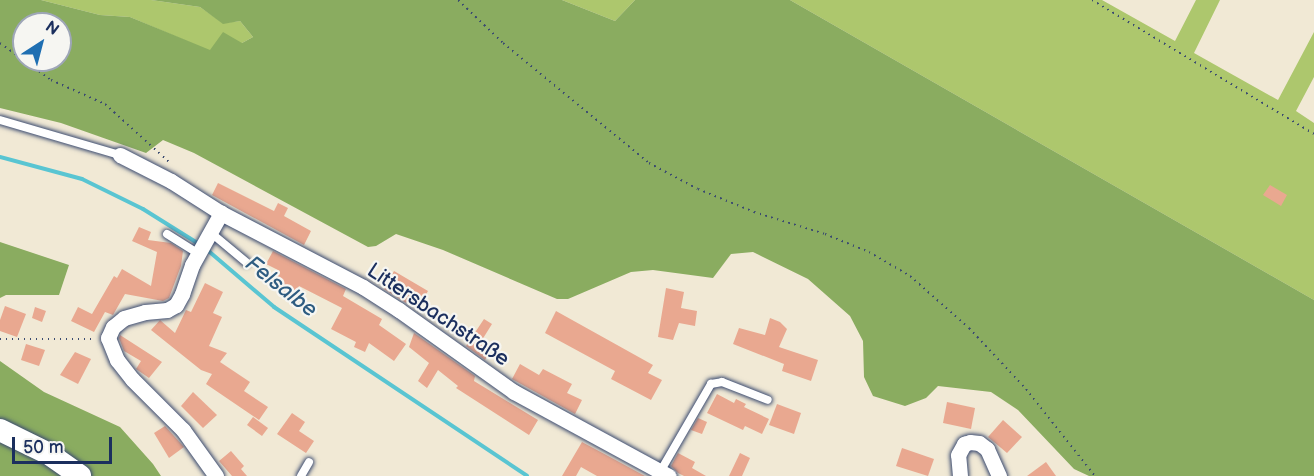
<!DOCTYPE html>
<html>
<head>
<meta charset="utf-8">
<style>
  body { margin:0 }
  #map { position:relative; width:1314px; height:476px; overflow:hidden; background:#f1e9d5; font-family:"Balsamiq Sans",sans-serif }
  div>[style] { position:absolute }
  .green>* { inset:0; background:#adc76d }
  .forest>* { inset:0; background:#8aac60 }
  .stream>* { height:4px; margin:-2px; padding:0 2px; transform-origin:2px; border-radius:2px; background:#59c5d2 }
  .building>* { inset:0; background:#e9a890 }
  .path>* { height:2px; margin-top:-1px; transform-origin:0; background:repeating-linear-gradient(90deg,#3b4b70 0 1.5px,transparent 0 6px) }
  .roads { filter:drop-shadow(0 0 2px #3b4b70) drop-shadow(0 0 2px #3b4b70) }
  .service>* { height:8px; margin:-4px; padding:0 4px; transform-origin:4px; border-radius:4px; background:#fff }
  .minor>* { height:15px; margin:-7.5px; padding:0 7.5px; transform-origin:7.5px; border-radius:7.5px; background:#fff }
  .secondary>* { height:22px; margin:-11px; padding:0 11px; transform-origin:11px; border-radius:11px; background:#fff }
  span { translate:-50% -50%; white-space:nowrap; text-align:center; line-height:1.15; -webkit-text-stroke:4.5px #f6f6f2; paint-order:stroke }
  .street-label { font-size:21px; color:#1b2f5e }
  .water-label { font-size:22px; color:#2e5c81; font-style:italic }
  .north { position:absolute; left:12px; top:12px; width:60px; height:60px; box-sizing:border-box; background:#f6f6f2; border:2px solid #9ea6b7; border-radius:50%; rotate:36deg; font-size:16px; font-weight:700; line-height:24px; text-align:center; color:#1b2f5e }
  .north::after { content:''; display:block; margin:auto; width:21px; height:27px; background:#1f6fb2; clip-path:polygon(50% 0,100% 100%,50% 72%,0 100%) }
  .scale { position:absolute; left:12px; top:437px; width:100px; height:27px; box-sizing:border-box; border:3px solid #1b2f5e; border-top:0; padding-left:8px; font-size:18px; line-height:21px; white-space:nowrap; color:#1b2f5e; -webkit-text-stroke:4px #f6f6f2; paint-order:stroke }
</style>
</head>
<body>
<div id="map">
  <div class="green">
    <div style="clip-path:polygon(41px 0,151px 0,200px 7px,223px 23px,240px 21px,253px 37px,242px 43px,210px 51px,130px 17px,100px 15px)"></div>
    <div style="clip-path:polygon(562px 0,635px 0,615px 21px)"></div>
    <div style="clip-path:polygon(790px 0,1102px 0,1175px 41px,1196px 0,1220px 0,1194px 53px,1278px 100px,1314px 32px,1314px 77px,1296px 111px,1314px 123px,1314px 300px)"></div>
  </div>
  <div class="forest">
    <div style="clip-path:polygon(evenodd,0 0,41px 0,100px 15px,130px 17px,210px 50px,223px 32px,242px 43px,253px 37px,240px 21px,223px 24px,200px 7px,151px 0,562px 0,615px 21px,635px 0,790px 0,1314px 300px,1314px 476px,1089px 476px,1074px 469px,1018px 410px,991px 392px,938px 386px,926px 398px,905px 406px,873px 396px,864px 377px,863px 341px,850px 316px,808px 279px,753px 252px,731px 254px,713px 278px,653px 270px,631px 272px,568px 299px,557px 299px,443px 250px,396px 234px,376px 246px,368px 247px,194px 153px,163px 140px,146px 153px,61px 123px,0 108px,0 0,24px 24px,60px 24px,60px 60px,24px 60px,24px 24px)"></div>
    <div style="clip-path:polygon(0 242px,69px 265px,59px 295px,6px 295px,0 298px)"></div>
    <div style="clip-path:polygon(0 361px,44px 392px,120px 427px,153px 464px,161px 476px,0 476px)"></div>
  </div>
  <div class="stream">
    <div style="left:0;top:157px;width:85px;rotate:15deg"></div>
    <div style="left:82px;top:179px;width:68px;rotate:26.2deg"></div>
    <div style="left:143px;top:209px;width:66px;rotate:32deg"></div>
    <div style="left:205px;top:248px;width:91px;rotate:40.5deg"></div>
    <div style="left:274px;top:307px;width:304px;rotate:33.7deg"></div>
  </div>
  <div class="building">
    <div style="clip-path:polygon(218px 183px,274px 211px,278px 203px,288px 208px,284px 216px,311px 231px,304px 245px,212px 195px)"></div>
    <div style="clip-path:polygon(1270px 185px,1287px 195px,1281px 206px,1263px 195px)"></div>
    <div style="clip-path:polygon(139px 227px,151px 232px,148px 240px,171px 243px,183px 251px,181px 266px,169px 298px,163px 301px,125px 294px,113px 315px,105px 312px,94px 332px,71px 321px,78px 307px,92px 314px,114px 276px,117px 278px,122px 269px,151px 286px,157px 252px,132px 241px)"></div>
    <div style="clip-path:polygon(273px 251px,346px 289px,343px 296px,382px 319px,379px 325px,406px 344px,394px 361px,369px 343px,365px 352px,354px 347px,356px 342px,331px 329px,342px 308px,299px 286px,294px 296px,272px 286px,280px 271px,266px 264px)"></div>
    <div style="clip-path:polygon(394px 271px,428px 291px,421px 303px,410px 296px,406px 303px,384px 289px)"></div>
    <div style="clip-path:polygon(205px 283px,223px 292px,213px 313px,222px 317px,209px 346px,227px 353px,220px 362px,250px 382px,244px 391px,268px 407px,259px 420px,206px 384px,212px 374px,201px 370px,151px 330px,160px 320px,175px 333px,186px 310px,191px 312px)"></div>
    <div style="clip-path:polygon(666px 288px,684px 292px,681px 308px,697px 311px,695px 326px,679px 323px,673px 340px,658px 337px)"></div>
    <div style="clip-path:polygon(5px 306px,26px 314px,17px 337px,0 331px,0 320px)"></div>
    <div style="clip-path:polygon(35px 307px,46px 311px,42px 322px,32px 318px)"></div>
    <div style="clip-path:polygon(556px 311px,653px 365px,648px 373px,662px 380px,651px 400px,611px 379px,615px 371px,545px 333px)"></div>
    <div style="clip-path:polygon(770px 318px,780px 322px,787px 329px,779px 347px,818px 360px,811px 381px,782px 371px,784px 364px,733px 344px,739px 328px,765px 335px)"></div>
    <div style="clip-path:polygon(484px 319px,492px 324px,482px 340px,493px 347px,485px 360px,466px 346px)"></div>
    <div style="clip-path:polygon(414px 333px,475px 376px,474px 381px,538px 420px,529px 435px,456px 388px,458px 386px,438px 370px,427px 388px,418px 381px,429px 363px,409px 347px)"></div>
    <div style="clip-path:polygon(120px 335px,162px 362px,149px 378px,136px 369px,141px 361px,124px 351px,119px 338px)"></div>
    <div style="clip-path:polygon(26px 344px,45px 350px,39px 366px,21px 360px)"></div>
    <div style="clip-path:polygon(75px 352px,91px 359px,78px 384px,60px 375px)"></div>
    <div style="clip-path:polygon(520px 364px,539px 375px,543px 369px,572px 384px,567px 393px,582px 400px,575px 414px,512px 379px)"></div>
    <div style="clip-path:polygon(193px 392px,217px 415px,203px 428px,181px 406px)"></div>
    <div style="clip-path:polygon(717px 394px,734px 403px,736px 399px,746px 404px,744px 407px,769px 419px,762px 434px,745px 426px,743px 430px,707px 413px)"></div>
    <div style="clip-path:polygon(947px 402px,975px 408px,971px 429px,943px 423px)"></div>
    <div style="clip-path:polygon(777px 404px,801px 413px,794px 434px,769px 425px)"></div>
    <div style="clip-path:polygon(292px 413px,305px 422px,299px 431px,314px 441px,306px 453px,277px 434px)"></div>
    <div style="clip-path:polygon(253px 417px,268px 428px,262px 436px,247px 425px)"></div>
    <div style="clip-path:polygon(698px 418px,707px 422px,702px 434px,691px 430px)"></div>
    <div style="clip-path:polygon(1003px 420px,1022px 437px,1007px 453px,988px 437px)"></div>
    <div style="clip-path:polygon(165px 426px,184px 447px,169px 458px,154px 433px)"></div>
    <div style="clip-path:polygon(582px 442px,610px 457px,645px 476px,597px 476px,581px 467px,576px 476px,562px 476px)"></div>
    <div style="clip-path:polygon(902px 448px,934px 459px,928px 476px,896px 466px)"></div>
    <div style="clip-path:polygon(231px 451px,244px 466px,241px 469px,247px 476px,232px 476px,219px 461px)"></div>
    <div style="clip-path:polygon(678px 453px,695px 462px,692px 468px,706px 476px,684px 476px,678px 473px,671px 466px)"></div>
    <div style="clip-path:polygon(740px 453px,750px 458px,742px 476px,729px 476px)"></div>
    <div style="clip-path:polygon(1046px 462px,1056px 476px,1027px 476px)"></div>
  </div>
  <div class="path">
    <div style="left:458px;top:0;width:62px;rotate:43.7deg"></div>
    <div style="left:503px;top:43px;width:189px;rotate:39.4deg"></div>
    <div style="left:649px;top:163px;width:55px;rotate:28deg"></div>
    <div style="left:698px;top:189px;width:61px;rotate:22.3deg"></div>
    <div style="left:754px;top:212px;width:74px;rotate:17.2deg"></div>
    <div style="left:825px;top:234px;width:48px;rotate:22.2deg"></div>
    <div style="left:869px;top:252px;width:48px;rotate:30.3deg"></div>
    <div style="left:910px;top:276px;width:79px;rotate:41.4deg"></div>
    <div style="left:969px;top:328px;width:83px;rotate:46.9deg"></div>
    <div style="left:1026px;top:389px;width:111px;rotate:51.6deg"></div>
    <div style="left:1092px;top:0;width:259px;rotate:31.1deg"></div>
    <div style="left:0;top:43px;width:63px;rotate:36deg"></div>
    <div style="left:51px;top:80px;width:59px;rotate:24deg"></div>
    <div style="left:105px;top:104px;width:88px;rotate:42.2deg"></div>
    <div style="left:0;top:339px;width:93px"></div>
  </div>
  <div class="roads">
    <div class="service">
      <div style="left:0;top:120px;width:125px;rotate:16.3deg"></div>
      <div style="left:210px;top:232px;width:47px;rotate:39.8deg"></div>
      <div style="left:167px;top:234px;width:36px;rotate:32deg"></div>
      <div style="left:660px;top:472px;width:102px;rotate:-59.9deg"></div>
      <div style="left:711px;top:384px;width:11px;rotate:-10deg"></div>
      <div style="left:722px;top:382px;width:49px;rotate:21.4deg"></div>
      <div style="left:301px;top:476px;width:16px;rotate:-60deg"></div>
    </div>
    <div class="minor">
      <div style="left:120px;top:155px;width:57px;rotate:27deg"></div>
      <div style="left:171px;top:181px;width:59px;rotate:32.6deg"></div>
      <div style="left:221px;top:213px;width:160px;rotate:27.5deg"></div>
      <div style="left:363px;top:287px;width:43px;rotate:32.6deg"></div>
      <div style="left:399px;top:310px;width:141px;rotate:35.5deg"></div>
      <div style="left:514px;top:392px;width:176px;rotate:28.5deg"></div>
      <div style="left:216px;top:476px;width:57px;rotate:-125.7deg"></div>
      <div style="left:183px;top:430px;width:72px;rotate:-135deg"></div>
      <div style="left:132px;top:379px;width:24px;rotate:-128deg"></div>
      <div style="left:117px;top:360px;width:24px;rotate:-112deg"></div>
      <div style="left:108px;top:338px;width:12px;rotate:-66deg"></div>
      <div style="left:113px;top:327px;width:14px;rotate:-39deg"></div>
      <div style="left:124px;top:318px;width:22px;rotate:-16deg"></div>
      <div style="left:145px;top:312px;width:22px;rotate:-5deg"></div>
      <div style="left:167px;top:310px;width:10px;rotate:-29deg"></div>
      <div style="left:176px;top:305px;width:13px;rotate:-61deg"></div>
      <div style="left:182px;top:294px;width:31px;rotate:-71deg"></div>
      <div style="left:192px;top:265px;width:60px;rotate:-60.9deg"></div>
      <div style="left:960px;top:476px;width:21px;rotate:-95deg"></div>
      <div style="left:958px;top:455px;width:13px;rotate:-61deg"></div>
      <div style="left:964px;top:444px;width:6px;rotate:-18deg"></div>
      <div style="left:970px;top:442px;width:9px;rotate:6deg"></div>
      <div style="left:979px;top:443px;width:10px;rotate:37deg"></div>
      <div style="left:987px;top:449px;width:30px;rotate:66deg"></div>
    </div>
    <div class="secondary">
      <div style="left:0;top:430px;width:55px;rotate:26.1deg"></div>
      <div style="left:49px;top:454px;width:38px;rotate:35deg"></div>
    </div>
  </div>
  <div class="street-label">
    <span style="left:438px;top:315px;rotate:34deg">Littersbachstraße</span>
  </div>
  <div class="water-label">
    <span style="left:281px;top:287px;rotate:38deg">Felsalbe</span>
  </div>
  <div class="north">N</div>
  <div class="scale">50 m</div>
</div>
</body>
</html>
